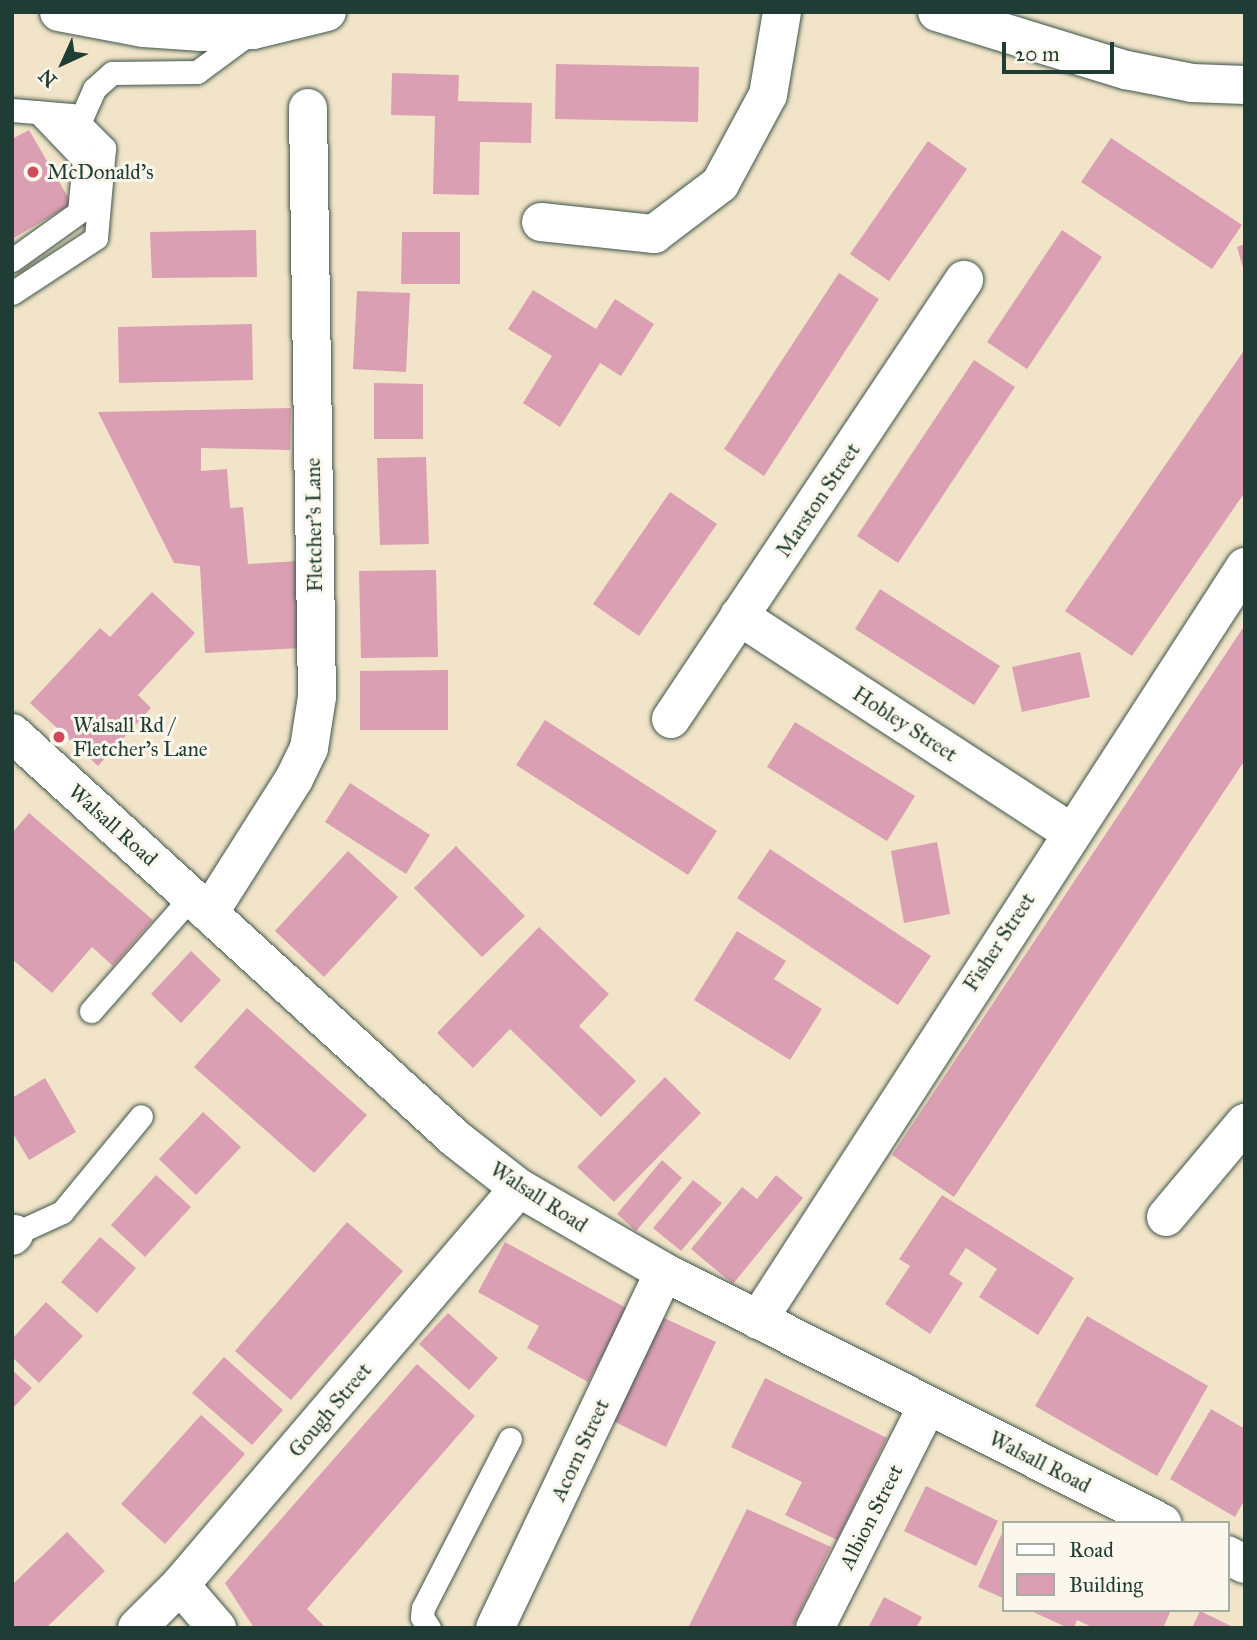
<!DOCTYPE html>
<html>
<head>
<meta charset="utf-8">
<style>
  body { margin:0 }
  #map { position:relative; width:1257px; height:1640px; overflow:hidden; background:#f1e4c8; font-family:"IM FELL Great Primer",serif }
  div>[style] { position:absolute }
  .building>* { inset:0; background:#da9fb2 }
  .roads { filter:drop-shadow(0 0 2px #3e564a) drop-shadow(0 0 2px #3e564a) }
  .service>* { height:23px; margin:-11.5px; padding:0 11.5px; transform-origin:11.5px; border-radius:11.5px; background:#fff }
  .minor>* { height:38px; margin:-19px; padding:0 19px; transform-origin:19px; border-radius:19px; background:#fff }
  .tertiary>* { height:38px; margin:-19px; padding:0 19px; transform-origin:19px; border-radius:19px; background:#fff }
  .secondary>* { height:38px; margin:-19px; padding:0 19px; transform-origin:19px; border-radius:19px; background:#fff }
  .primary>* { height:38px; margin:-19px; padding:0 19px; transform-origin:19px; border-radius:19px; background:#fff }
  .dots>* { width:19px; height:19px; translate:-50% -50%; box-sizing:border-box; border:4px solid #fbf7ec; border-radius:50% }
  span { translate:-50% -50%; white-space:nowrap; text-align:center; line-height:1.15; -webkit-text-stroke:6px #fbf7ec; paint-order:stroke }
  .poi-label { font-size:21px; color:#1f3d34 }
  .left { translate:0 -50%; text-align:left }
  .street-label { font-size:21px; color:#1f3d34 }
  .frame { position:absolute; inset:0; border:14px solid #1f3d34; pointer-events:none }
  .legend { position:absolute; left:1002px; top:1521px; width:228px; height:91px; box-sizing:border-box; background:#fbf7ec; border:2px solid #a3ada2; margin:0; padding:9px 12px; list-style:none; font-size:21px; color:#1f3d34 }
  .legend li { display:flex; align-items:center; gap:14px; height:35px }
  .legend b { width:35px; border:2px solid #a3ada2 }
  .north { position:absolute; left:28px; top:28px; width:70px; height:70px; -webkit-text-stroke:5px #fbf7ec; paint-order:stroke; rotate:225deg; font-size:19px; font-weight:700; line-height:28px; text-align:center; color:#1f3d34 }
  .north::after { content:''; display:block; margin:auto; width:24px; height:32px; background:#1f3d34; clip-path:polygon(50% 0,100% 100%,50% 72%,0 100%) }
  .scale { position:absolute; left:1002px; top:42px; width:112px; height:32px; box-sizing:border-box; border:4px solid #1f3d34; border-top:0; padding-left:9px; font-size:21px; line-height:24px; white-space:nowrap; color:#1f3d34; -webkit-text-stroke:5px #fbf7ec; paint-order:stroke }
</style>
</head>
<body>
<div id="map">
  <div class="building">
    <div style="clip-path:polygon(556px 64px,699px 67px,698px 122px,555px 119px)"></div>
    <div style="clip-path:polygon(392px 73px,459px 75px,458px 101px,532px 103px,531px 143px,480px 142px,479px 195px,433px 194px,435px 116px,391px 115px)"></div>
    <div style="clip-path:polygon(29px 130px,72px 204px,12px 239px,12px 139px)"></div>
    <div style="clip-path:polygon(1111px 138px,1242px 225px,1212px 269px,1081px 182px)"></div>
    <div style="clip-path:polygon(928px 141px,967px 169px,889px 281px,850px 254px)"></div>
    <div style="clip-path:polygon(256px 230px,257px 277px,152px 278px,150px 232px)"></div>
    <div style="clip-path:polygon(1062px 230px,1102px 257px,1027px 369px,987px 342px)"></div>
    <div style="clip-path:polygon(402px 232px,460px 232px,460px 284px,401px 284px)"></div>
    <div style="clip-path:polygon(1245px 244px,1245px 271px,1244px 271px,1237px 247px)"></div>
    <div style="clip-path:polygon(839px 273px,879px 299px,764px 476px,724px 449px)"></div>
    <div style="clip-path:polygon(533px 290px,596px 329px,615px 299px,654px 324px,621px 376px,600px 363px,560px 427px,523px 403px,552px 356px,508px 329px)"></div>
    <div style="clip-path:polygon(357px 291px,410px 293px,406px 372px,353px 369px)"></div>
    <div style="clip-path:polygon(252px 324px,253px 380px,119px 383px,118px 327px)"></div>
    <div style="clip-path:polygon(1245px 349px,1245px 492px,1132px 656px,1065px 611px)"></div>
    <div style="clip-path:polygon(974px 360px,1015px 387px,898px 563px,857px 536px)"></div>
    <div style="clip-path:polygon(374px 383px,423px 384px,423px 439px,374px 439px)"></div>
    <div style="clip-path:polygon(291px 408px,290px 450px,201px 448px,201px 471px,227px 469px,230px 508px,243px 507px,248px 564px,297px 561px,302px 648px,205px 653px,200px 566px,174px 563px,98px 412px)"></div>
    <div style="clip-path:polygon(426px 457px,429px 544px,380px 545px,377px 458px)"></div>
    <div style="clip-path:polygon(670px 492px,717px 524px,639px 636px,593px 604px)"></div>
    <div style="clip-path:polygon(436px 570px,438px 657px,361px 658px,359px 571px)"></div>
    <div style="clip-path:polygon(880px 589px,1000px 666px,974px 705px,855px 629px)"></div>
    <div style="clip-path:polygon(152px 592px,195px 633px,138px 695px,151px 708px,98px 766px,30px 703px,100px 628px,110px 637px)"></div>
    <div style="clip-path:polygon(1245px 625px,1245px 760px,954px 1197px,892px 1155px)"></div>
    <div style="clip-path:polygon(1080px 652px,1090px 697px,1022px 712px,1012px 667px)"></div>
    <div style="clip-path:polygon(448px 670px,448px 730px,360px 730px,360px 671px)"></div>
    <div style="clip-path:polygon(545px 720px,717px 831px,688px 875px,516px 765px)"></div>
    <div style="clip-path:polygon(795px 722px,915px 796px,887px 841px,767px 767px)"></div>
    <div style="clip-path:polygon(350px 783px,430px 835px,406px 874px,325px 822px)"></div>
    <div style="clip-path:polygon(29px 813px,153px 920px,113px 966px,92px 947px,52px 993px,12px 959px,12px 833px)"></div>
    <div style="clip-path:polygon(937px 842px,950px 914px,904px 923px,891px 851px)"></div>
    <div style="clip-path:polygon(456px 846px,525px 916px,482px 957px,414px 888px)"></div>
    <div style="clip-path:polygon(770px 849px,931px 956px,898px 1005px,737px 898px)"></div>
    <div style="clip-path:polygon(348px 851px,398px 897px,324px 977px,275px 931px)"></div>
    <div style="clip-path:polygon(539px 927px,609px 994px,579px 1026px,636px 1081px,601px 1117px,510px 1029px,473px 1068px,437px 1033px)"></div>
    <div style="clip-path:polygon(737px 931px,786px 961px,774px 979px,822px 1009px,790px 1060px,694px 1000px)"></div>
    <div style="clip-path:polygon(191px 951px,221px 980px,181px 1023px,151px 994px)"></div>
    <div style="clip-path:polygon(247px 1008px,367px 1115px,314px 1173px,194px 1067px)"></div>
    <div style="clip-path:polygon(665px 1077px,701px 1113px,614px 1202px,577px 1167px)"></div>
    <div style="clip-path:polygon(45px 1078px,76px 1132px,29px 1160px,12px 1132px,12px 1098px)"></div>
    <div style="clip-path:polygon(203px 1112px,241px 1147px,196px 1195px,159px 1159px)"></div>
    <div style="clip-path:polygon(662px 1160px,682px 1178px,636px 1231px,617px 1214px)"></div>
    <div style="clip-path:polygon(156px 1175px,191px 1207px,145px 1257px,111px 1225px)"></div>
    <div style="clip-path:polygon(776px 1175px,803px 1198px,733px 1284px,691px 1249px,742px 1187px,757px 1199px)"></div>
    <div style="clip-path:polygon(693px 1180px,722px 1203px,681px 1251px,653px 1228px)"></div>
    <div style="clip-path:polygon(942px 1195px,1074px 1278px,1038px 1335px,979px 1297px,997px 1269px,966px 1248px,949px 1274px,963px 1283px,930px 1334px,885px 1304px,910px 1266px,899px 1259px)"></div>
    <div style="clip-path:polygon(347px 1222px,403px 1271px,291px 1400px,235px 1351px)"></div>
    <div style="clip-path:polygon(100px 1237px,136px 1268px,97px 1313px,61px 1282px)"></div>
    <div style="clip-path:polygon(505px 1242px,628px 1309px,588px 1382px,527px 1348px,539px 1326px,478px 1292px)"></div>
    <div style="clip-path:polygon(46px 1302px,83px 1336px,39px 1383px,12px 1357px,12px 1339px)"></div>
    <div style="clip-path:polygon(448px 1313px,498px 1358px,469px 1390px,419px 1344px)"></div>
    <div style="clip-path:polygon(1087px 1316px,1208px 1386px,1157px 1476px,1035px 1406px)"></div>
    <div style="clip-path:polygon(662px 1317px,716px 1342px,666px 1447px,613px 1421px)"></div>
    <div style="clip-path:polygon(224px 1357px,283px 1410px,252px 1445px,192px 1393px)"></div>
    <div style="clip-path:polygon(417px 1364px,475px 1416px,307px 1609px,326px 1628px,254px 1628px,225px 1583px)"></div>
    <div style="clip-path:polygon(12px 1370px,32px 1388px,12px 1409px)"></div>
    <div style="clip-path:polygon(765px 1378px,887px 1438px,837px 1540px,785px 1515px,802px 1482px,731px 1447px)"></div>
    <div style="clip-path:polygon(1211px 1409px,1245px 1429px,1245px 1499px,1235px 1517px,1170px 1479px)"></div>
    <div style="clip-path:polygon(201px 1415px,245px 1454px,165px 1544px,121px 1504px)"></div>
    <div style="clip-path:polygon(926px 1486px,998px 1521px,976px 1566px,904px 1531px)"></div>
    <div style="clip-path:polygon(747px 1509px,831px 1547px,792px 1628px,688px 1628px)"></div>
    <div style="clip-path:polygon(1003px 1531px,1003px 1598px,978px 1587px)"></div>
    <div style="clip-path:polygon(67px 1532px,105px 1571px,46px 1628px,12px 1628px,12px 1585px)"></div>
    <div style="clip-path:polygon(884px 1597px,922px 1617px,916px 1628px,868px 1628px)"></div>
    <div style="clip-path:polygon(1029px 1610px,1171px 1610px,1163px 1628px,1094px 1628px,1077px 1620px,1074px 1628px,1068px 1628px)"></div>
    <div style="clip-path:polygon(1200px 1611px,1235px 1628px,1192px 1628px)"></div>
  </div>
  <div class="roads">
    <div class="service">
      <div style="left:12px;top:110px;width:59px;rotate:4.8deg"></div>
      <div style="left:71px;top:115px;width:47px;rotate:45deg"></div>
      <div style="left:104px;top:148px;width:90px;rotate:95.1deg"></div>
      <div style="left:96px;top:238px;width:100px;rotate:146.8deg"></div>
      <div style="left:80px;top:121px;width:35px;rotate:-66deg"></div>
      <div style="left:94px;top:89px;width:24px;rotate:-42deg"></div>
      <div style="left:112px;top:73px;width:85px;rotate:-0.7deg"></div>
      <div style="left:197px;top:72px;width:67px;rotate:-36.5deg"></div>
      <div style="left:12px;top:260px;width:82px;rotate:-35.6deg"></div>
      <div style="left:79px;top:212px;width:52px;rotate:-84.5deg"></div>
      <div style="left:84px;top:160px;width:66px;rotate:-133.8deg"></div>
      <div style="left:91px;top:1011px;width:152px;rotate:-48.7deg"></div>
      <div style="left:14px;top:1234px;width:53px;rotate:-24.6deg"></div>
      <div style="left:62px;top:1212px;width:124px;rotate:-50.5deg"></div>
      <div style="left:429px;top:1628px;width:13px;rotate:-122deg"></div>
      <div style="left:422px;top:1617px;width:9px;rotate:-84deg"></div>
      <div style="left:423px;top:1608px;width:190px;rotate:-62.8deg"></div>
    </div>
    <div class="minor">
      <div style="left:541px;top:222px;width:114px;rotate:6.1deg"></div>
      <div style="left:654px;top:234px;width:83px;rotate:-37.1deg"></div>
      <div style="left:720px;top:184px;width:101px;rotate:-61.7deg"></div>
      <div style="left:768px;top:95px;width:84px;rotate:-80.4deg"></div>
      <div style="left:739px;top:616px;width:395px;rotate:33.1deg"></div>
      <div style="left:671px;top:719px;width:528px;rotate:-56.28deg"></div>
      <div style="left:209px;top:913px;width:159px;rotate:-57.6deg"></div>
      <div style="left:294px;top:779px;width:34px;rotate:-64deg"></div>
      <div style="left:309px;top:748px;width:52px;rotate:-81.1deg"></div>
      <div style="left:317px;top:697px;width:589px;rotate:-90.88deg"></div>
      <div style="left:1166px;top:1217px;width:123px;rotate:-50deg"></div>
      <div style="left:12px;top:1236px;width:3px;rotate:-45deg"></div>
      <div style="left:758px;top:1320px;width:897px;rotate:-57.11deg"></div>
      <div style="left:180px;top:1585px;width:57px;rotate:49.3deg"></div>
      <div style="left:137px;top:1628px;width:61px;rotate:-45deg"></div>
      <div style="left:180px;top:1585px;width:522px;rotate:-49.51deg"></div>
      <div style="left:495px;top:1628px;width:394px;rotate:-64.6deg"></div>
    </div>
    <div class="tertiary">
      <div style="left:815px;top:1628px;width:249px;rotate:-63.2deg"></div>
    </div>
    <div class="secondary">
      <div style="left:12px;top:733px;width:602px;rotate:42.44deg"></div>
      <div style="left:456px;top:1139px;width:80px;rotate:37.9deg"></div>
      <div style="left:519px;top:1188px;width:168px;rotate:30.1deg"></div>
      <div style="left:664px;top:1272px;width:558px;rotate:26.75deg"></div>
      <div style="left:1227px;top:1555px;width:20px;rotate:27deg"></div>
    </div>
    <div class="primary">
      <div style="left:59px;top:12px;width:86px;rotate:10.7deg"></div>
      <div style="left:144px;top:28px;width:58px;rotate:3.9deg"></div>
      <div style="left:202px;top:32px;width:51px;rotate:-2.2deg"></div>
      <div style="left:253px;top:30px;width:76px;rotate:-13.7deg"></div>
      <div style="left:937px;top:12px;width:198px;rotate:17.1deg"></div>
      <div style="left:1126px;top:70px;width:67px;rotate:11.1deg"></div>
      <div style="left:1192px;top:83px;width:53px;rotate:2.2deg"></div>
    </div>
  </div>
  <div class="dots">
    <div style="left:33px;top:172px;background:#d1495b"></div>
    <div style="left:59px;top:737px;background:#d1495b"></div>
  </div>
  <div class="poi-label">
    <span class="left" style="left:47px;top:172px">McDonald's</span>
    <span class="left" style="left:73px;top:737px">Walsall Rd /<br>Fletcher's Lane</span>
  </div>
  <div class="street-label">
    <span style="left:818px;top:500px;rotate:-56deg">Marston Street</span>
    <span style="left:314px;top:525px;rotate:-91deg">Fletcher's Lane</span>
    <span style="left:905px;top:724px;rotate:33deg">Hobley Street</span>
    <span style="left:113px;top:825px;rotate:42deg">Walsall Road</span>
    <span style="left:999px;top:942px;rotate:-57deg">Fisher Street</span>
    <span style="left:539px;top:1197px;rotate:33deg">Walsall Road</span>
    <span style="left:330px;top:1410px;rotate:-50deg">Gough Street</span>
    <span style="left:580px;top:1450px;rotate:-65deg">Acorn Street</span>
    <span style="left:1040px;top:1462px;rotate:27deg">Walsall Road</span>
    <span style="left:871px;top:1517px;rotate:-63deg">Albion Street</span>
  </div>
  <div class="frame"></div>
  <ul class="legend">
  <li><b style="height:9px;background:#fff"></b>Road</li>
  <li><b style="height:19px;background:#da9fb2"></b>Building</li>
  </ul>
  <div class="north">N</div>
  <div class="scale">20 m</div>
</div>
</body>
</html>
